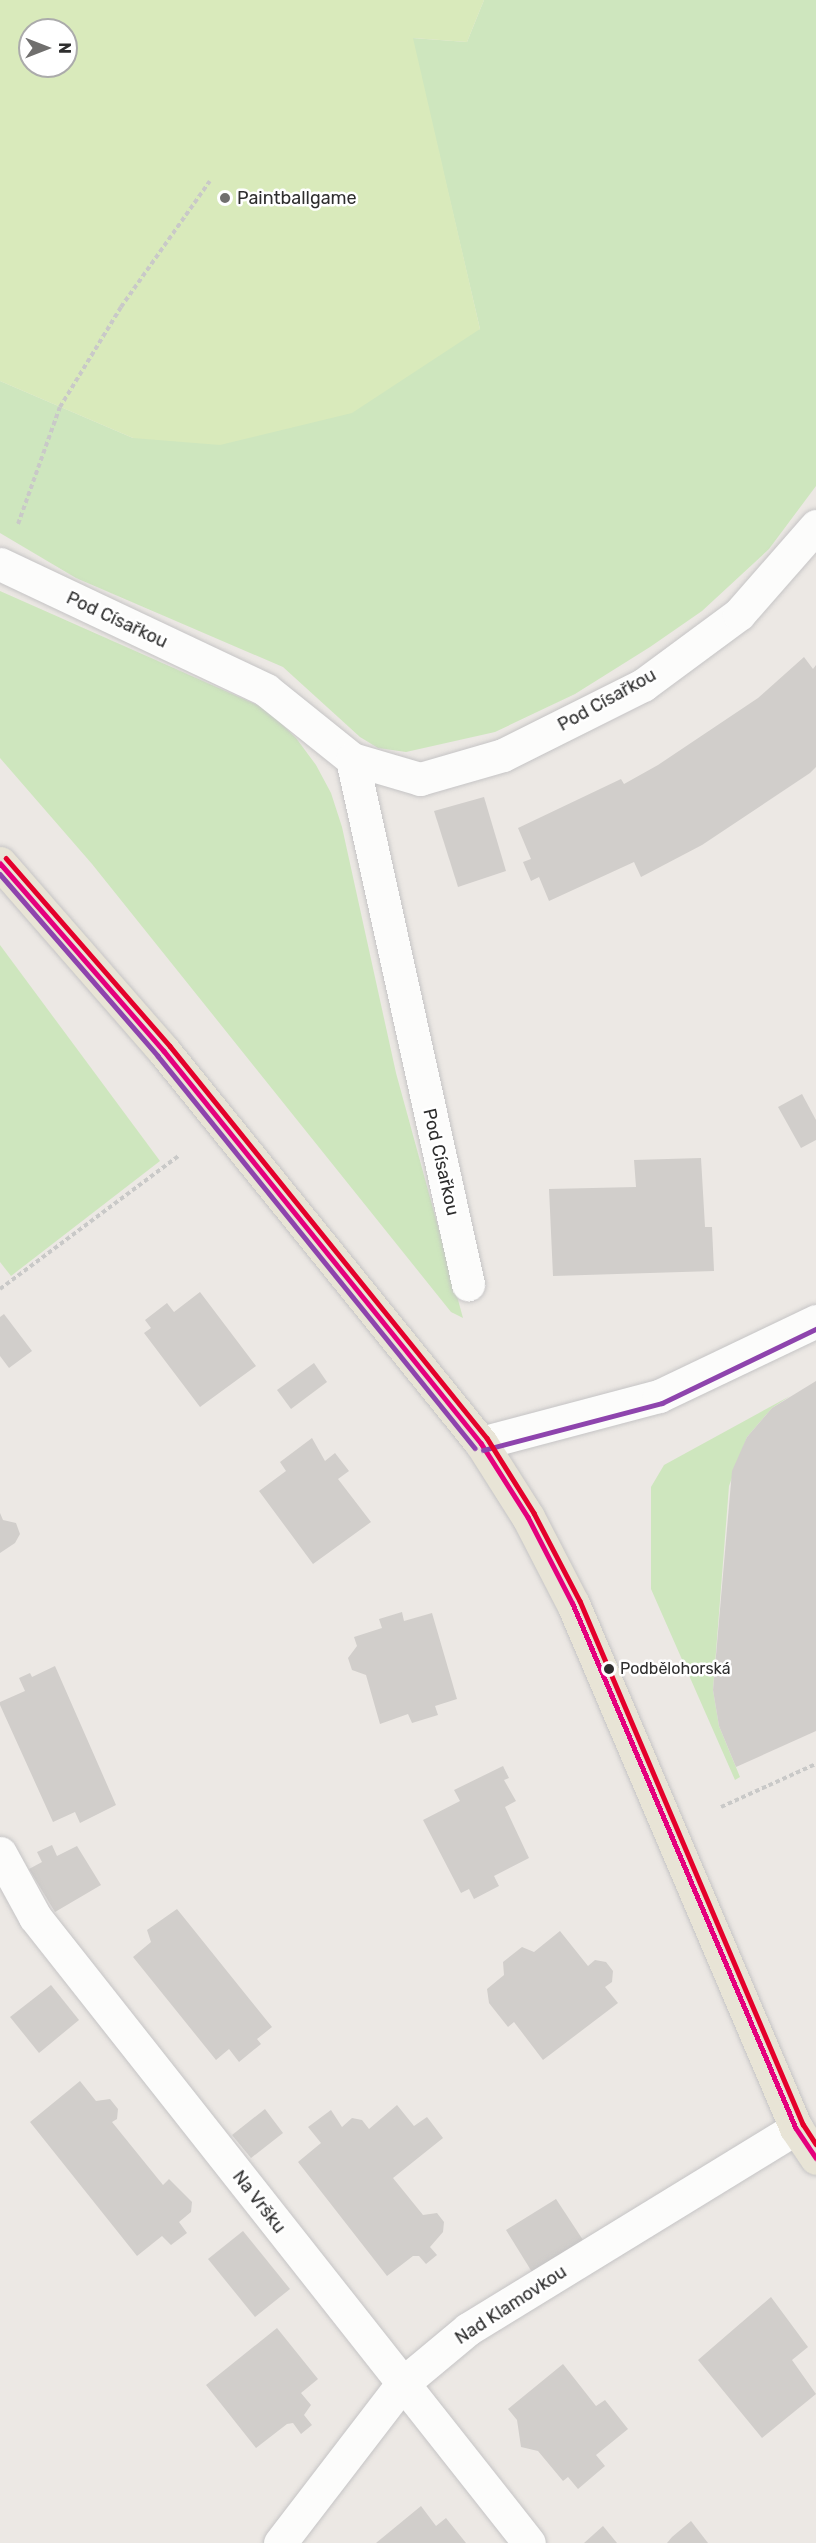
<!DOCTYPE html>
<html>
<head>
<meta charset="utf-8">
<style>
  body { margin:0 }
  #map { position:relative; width:816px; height:2543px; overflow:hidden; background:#ece8e4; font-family:Rubik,sans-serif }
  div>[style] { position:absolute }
  .green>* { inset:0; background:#cee6be }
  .pitch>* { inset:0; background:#d9eabb }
  .building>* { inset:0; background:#d1cecb }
  .path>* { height:4px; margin-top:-2px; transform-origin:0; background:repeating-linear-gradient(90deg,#c9c9c8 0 4.5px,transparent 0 7.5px) }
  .roads { filter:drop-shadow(0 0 2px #c5c4c5) drop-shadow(0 0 2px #c5c4c5) }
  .minor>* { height:33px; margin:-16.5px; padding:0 16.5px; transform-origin:16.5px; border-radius:16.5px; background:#fcfcfb }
  .major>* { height:33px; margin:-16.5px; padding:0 16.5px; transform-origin:16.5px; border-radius:16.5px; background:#e8e4d6 }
  .bus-1>* { height:4.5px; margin:-2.25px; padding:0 2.25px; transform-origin:2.25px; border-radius:2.25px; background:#e5007d }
  .bus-2>* { height:4.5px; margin:-2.25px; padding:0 2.25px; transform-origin:2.25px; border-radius:2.25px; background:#8e44ad }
  .bus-3>* { height:4.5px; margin:-2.25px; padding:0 2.25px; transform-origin:2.25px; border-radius:2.25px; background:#e4002b }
  .dots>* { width:16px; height:16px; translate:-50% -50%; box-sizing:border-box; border:3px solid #fff; border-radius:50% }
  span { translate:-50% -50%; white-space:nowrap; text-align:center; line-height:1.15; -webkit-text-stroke:5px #fff; paint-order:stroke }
  .bus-label { font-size:16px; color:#2e2e2e }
  .left { translate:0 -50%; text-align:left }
  .poi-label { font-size:18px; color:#2e2e2e }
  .street-label { font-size:18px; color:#2e2e2e }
  .north { position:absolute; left:18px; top:18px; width:60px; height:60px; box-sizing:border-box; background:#fff; border:2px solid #ababab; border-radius:50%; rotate:90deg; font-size:16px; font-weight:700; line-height:24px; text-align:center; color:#2e2e2e }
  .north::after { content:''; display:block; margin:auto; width:21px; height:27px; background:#706f6e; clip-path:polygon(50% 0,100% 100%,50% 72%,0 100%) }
</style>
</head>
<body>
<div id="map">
  <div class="green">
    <div style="clip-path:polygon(484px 0,816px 0,816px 486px,769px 549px,702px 611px,650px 647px,575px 694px,495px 732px,406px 752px,378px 748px,360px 737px,283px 667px,76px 578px,0 533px,0 381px,133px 438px,480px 329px,412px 38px,467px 42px)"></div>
    <div style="clip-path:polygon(0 591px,266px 709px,296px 738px,316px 765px,331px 793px,342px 827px,396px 1073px,463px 1318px,451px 1312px,92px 864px,0 758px)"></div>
    <div style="clip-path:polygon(0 945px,160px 1161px,11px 1276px,0 1262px)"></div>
    <div style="clip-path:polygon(790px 1396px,772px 1408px,747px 1437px,729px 1486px,713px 1690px,719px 1726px,740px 1777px,735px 1780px,651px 1589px,651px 1487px,664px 1465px)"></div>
  </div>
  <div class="pitch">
    <div style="clip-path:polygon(evenodd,0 0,484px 0,467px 42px,413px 38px,480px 329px,352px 413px,220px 445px,133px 438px,0 381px,0 0,30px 30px,66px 30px,66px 66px,30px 66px,30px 30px)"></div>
  </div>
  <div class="building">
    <div style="clip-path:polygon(804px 657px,813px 669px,816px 665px,816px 767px,810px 773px,702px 845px,641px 877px,634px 862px,549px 901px,539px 877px,531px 881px,523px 862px,531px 859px,518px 828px,621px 779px,624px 784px,658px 765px,758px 698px)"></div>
    <div style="clip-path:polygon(484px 797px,506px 871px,458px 887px,434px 811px)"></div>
    <div style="clip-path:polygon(802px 1094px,816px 1120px,816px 1140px,801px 1148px,778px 1107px)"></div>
    <div style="clip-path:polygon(701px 1158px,705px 1227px,712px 1227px,714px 1271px,553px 1276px,549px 1189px,636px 1187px,634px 1160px)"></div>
    <div style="clip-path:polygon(200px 1292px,256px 1366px,200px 1407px,144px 1333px,151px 1328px,145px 1320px,167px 1303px,174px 1312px)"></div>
    <div style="clip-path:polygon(4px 1314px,32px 1351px,9px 1368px,0 1356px,0 1317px)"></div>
    <div style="clip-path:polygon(314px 1363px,327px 1382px,291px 1409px,277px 1390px)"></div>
    <div style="clip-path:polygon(816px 1381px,816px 1731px,736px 1767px,719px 1726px,713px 1690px,732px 1471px,747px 1437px,772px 1408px)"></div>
    <div style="clip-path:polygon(312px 1438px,325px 1461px,335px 1453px,349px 1471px,338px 1479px,371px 1522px,313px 1564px,259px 1491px,286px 1471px,280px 1462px)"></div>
    <div style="clip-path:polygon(0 1513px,3px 1520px,16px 1523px,20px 1534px,15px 1543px,0 1553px)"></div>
    <div style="clip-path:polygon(402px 1612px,404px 1621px,432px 1613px,457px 1699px,435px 1706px,438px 1715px,412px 1723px,408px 1714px,380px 1724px,366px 1675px,352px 1670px,348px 1658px,357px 1646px,354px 1637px,382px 1628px,379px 1619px)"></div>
    <div style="clip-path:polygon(55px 1666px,116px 1805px,80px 1823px,75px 1812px,53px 1822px,0 1705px,0 1702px,25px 1691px,19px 1678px,30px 1673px,32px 1677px)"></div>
    <div style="clip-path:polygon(503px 1766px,509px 1778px,504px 1780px,516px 1801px,505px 1807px,529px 1858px,494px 1876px,499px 1886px,474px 1899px,469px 1889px,461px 1893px,423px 1820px,460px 1801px,454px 1790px)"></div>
    <div style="clip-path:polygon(52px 1845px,57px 1856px,77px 1846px,101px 1885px,55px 1912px,29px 1869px,42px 1862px,37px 1852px)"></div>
    <div style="clip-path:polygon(177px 1909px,272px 2027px,257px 2039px,261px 2044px,239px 2062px,229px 2049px,216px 2060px,133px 1957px,151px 1942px,147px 1930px)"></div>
    <div style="clip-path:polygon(560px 1931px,588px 1966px,595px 1960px,606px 1962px,613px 1971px,612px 1982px,605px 1987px,618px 2003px,543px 2060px,514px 2022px,508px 2027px,489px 2003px,487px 1989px,504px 1975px,503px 1962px,522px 1947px,534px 1952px)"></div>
    <div style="clip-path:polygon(51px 1985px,79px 2020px,39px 2053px,10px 2017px)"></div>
    <div style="clip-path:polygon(80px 2081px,96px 2101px,110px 2099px,118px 2109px,117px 2119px,112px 2122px,163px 2185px,169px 2179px,192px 2202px,191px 2212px,179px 2222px,187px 2233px,171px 2245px,162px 2236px,137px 2256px,30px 2122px)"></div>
    <div style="clip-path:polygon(397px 2105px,414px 2126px,427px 2117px,443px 2138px,393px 2178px,423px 2215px,437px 2213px,444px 2222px,443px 2232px,430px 2247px,437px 2255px,426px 2264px,419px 2256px,413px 2256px,387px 2276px,298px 2162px,321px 2143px,308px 2127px,331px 2110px,342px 2127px,352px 2118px,362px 2120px,369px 2129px)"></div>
    <div style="clip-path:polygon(265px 2109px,283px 2133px,251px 2158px,232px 2135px)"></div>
    <div style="clip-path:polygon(556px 2199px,583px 2240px,532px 2272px,506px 2230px)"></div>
    <div style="clip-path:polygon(243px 2231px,290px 2289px,255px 2317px,208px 2259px)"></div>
    <div style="clip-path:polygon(771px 2297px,808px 2347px,792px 2360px,816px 2394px,762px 2438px,698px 2360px)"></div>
    <div style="clip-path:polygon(277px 2328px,318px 2379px,301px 2393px,311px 2405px,304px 2415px,312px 2425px,301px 2434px,293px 2423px,287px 2424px,256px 2448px,206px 2385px)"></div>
    <div style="clip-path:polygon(563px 2364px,596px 2406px,605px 2400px,628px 2429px,596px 2455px,605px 2466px,578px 2489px,568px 2477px,563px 2481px,538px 2451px,521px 2447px,517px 2420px,508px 2409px)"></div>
    <div style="clip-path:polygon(421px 2506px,436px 2526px,446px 2518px,466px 2543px,376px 2543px)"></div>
    <div style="clip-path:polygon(691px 2521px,708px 2543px,667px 2543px,672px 2537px)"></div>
    <div style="clip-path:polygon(603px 2526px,617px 2543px,584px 2543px)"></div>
  </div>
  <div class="path">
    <div style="left:18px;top:524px;width:124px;rotate:-70.3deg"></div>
    <div style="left:60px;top:407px;width:117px;rotate:-58.6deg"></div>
    <div style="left:121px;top:307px;width:154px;rotate:-54.8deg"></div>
    <div style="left:0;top:1289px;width:224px;rotate:-36.7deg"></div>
    <div style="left:721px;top:1807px;width:104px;rotate:-24.4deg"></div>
  </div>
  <div class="roads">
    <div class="minor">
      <div style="left:0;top:564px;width:294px;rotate:25.3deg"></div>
      <div style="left:266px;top:690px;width:110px;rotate:38.7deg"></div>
      <div style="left:352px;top:759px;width:71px;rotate:16.4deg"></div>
      <div style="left:420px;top:779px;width:86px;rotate:-16.1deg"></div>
      <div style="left:503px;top:755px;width:157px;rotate:-26.6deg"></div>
      <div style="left:643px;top:685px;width:119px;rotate:-36.5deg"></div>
      <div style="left:739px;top:614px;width:117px;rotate:-48.8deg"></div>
      <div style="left:352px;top:759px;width:538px;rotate:77.54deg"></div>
      <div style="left:481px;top:1443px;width:184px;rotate:-14.8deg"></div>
      <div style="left:659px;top:1396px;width:174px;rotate:-25.5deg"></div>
      <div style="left:0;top:1853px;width:73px;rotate:61.3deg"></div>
      <div style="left:35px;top:1917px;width:797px;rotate:51.72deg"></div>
      <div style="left:280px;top:2543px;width:200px;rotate:-52.5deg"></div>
      <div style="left:402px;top:2384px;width:86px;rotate:-39.8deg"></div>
      <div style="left:468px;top:2329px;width:385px;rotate:-31.5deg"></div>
    </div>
    <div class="major">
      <div style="left:0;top:863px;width:249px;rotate:48.9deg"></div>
      <div style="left:164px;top:1051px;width:504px;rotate:51.04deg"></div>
      <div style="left:481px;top:1443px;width:88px;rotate:57.6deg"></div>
      <div style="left:528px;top:1517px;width:98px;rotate:62.7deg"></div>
      <div style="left:573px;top:1604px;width:569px;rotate:66.95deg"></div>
      <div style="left:796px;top:2128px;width:36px;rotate:56deg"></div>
    </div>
  </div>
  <div class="bus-1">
    <div style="left:0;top:863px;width:249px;rotate:48.9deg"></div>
    <div style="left:164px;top:1051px;width:504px;rotate:51.04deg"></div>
    <div style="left:481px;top:1443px;width:88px;rotate:57.6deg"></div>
    <div style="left:528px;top:1517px;width:98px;rotate:62.7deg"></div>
    <div style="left:573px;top:1604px;width:569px;rotate:66.95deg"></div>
    <div style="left:796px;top:2128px;width:36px;rotate:56deg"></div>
  </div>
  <div class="bus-2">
    <div style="left:0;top:874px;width:241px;rotate:49deg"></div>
    <div style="left:158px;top:1056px;width:504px;rotate:51.04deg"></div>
    <div style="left:483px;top:1450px;width:185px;rotate:-14.7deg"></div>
    <div style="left:662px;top:1403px;width:171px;rotate:-25.7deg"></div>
  </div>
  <div class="bus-3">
    <div style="left:6px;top:858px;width:249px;rotate:48.9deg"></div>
    <div style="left:170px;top:1046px;width:504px;rotate:51.04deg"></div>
    <div style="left:487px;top:1438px;width:89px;rotate:57.9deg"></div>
    <div style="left:534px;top:1513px;width:99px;rotate:62.4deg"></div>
    <div style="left:580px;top:1601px;width:569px;rotate:66.91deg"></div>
    <div style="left:803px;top:2124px;width:24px;rotate:57deg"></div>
  </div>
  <div class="dots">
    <div style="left:225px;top:198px;background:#706f6e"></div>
    <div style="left:609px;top:1669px;background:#2e2e2e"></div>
  </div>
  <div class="bus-label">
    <span class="left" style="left:620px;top:1669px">Podbělohorská</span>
  </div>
  <div class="poi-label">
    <span class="left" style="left:237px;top:198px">Paintballgame</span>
  </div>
  <div class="street-label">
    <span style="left:117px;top:620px;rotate:25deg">Pod Císařkou</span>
    <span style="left:607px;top:700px;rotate:-29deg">Pod Císařkou</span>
    <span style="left:441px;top:1162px;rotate:77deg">Pod Císařkou</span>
    <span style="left:259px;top:2202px;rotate:52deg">Na Vršku</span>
    <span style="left:511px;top:2305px;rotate:-33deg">Nad Klamovkou</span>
  </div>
  <div class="north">N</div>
</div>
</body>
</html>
